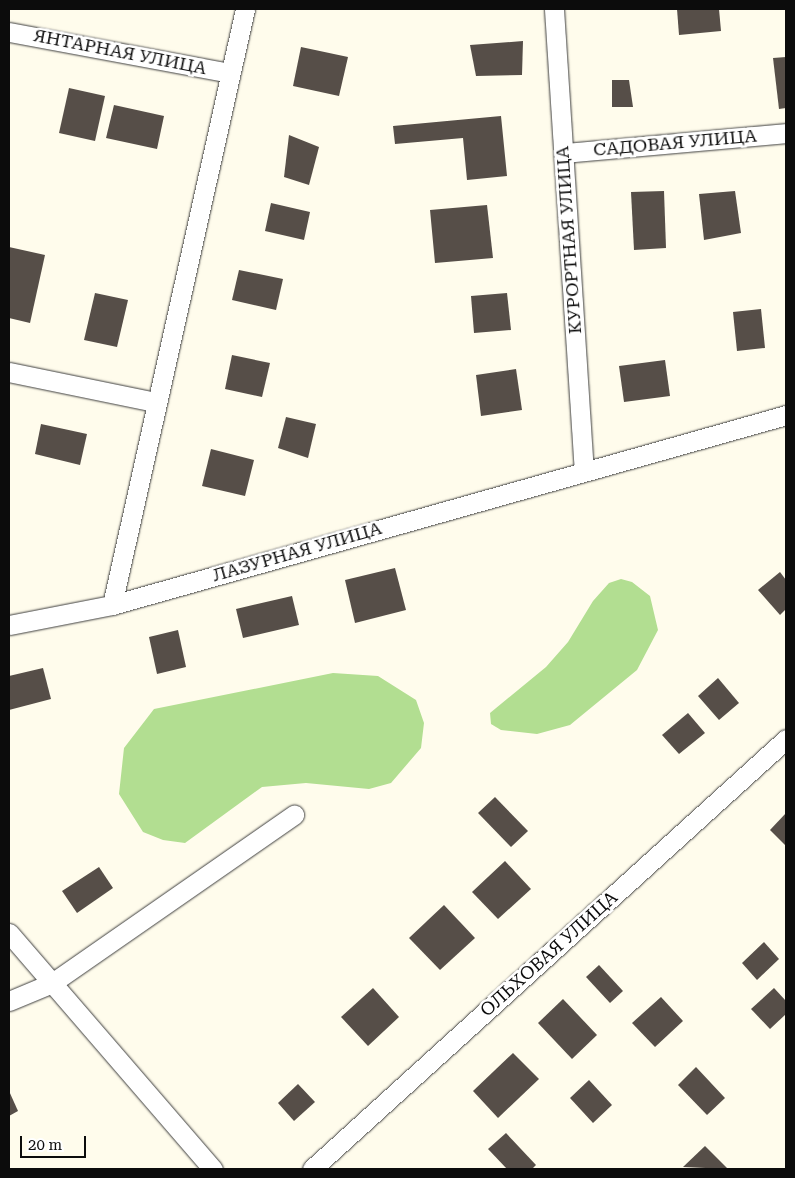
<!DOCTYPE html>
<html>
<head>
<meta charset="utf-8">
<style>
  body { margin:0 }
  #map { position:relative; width:795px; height:1178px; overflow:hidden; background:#fffcec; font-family:"Roboto Serif",serif }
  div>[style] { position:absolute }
  .forest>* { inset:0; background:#b2de91 }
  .building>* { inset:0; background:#564e48 }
  .roads { filter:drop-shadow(0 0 1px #3f3f3f) drop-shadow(0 0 1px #3f3f3f) }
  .minor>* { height:19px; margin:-9.5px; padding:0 9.5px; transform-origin:9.5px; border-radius:9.5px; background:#fff }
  span { translate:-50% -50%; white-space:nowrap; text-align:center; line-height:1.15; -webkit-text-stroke:5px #fff; paint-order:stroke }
  .street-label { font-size:18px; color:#0c0c0c }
  .frame { position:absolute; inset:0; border:10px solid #0c0c0c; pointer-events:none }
  .scale { position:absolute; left:20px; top:1136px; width:66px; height:22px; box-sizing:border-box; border:2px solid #0c0c0c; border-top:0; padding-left:6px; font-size:15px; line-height:18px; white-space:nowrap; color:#0c0c0c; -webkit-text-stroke:4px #fff; paint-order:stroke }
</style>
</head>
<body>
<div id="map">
  <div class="forest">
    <div style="clip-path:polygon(621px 579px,632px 582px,650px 596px,658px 630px,637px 670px,570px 725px,537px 734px,501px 730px,491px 724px,490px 713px,546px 667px,568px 642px,593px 601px,609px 583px)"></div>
    <div style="clip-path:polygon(333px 673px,378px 676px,416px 700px,424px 723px,421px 748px,391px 783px,369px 789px,306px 783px,262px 787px,185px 843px,163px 840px,143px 832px,119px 794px,124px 748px,154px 709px)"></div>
  </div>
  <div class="building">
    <div style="clip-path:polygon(677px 9px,719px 9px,721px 31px,679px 35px)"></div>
    <div style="clip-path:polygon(523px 41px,522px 75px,476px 76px,470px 45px)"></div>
    <div style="clip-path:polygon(301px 47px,348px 57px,339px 96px,293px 86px)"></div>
    <div style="clip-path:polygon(786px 57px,786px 108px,779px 109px,773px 58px)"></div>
    <div style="clip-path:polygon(612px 80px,629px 80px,633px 107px,612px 107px)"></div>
    <div style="clip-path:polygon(69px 88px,105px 96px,95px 141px,59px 133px)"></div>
    <div style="clip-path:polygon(114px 105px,164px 116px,157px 149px,106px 138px)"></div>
    <div style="clip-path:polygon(501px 116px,507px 176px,467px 180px,463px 138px,395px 144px,393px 126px)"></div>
    <div style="clip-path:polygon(289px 135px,319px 147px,309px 185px,284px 177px)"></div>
    <div style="clip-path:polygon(664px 191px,666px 248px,634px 250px,631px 192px)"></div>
    <div style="clip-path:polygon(735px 191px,741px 233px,704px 240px,699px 194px)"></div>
    <div style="clip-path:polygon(271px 203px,310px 212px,304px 240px,265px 231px)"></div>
    <div style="clip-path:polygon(487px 205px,493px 258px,435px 263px,430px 210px)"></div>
    <div style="clip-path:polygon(9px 247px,45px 255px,30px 323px,9px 318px)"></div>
    <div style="clip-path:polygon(239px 270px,283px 279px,276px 310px,232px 300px)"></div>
    <div style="clip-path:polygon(95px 293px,128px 300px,117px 347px,84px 340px)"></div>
    <div style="clip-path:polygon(507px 293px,511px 330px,474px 333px,471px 296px)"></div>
    <div style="clip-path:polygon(761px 309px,765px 348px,737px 351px,733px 312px)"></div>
    <div style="clip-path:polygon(232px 355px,270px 363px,262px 397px,225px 389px)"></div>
    <div style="clip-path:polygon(665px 360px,670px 396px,624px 402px,619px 366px)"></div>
    <div style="clip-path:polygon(516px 369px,522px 410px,481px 416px,476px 375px)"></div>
    <div style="clip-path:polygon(286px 417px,316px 424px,308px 458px,278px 448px)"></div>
    <div style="clip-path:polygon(41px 424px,87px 434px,80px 465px,35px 454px)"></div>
    <div style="clip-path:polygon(211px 449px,254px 460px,245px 496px,202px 486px)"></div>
    <div style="clip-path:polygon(395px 568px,406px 610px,355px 623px,345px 580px)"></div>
    <div style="clip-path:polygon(780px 572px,786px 580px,786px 609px,780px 615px,758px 590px)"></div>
    <div style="clip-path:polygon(292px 596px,299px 625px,243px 638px,236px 609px)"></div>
    <div style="clip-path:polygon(178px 630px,186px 667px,157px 674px,149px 637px)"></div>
    <div style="clip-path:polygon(43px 668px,51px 699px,9px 710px,9px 676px)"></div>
    <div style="clip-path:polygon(718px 678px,739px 703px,719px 720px,698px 696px)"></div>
    <div style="clip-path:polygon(688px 713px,705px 733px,679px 754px,662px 735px)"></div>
    <div style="clip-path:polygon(495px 797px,528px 831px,511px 847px,478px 813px)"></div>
    <div style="clip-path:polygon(786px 813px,786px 846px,770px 830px)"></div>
    <div style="clip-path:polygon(505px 861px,531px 889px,498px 919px,472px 892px)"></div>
    <div style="clip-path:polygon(99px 867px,113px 888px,77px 913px,62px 891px)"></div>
    <div style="clip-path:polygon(444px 905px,475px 938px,440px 970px,409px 938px)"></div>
    <div style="clip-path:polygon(764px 942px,779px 959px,757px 980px,742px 963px)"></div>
    <div style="clip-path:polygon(599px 965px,623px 991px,610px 1003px,586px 977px)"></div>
    <div style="clip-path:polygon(373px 988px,399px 1017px,368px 1046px,341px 1017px)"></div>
    <div style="clip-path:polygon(774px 988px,786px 1001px,786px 1014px,770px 1029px,751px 1009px)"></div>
    <div style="clip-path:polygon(661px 997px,683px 1021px,655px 1047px,632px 1023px)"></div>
    <div style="clip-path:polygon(563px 999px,597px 1035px,572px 1059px,538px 1023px)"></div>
    <div style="clip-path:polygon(513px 1053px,539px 1079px,498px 1118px,473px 1091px)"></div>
    <div style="clip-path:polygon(696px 1067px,725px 1098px,707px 1115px,678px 1085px)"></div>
    <div style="clip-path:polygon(589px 1080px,612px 1105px,593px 1123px,570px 1098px)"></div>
    <div style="clip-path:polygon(298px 1084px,315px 1102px,294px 1121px,278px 1103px)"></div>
    <div style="clip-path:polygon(9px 1091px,18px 1111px,9px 1116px)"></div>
    <div style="clip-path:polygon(506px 1133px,536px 1165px,532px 1169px,507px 1169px,488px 1149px)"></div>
    <div style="clip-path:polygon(705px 1146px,728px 1169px,683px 1167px)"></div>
  </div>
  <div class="roads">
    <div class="minor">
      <div style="left:554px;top:9px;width:463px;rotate:86.3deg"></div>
      <div style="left:9px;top:32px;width:225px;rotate:10.5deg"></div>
      <div style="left:564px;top:153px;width:223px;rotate:-5.1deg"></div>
      <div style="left:9px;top:372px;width:149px;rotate:11.6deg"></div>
      <div style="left:112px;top:605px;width:611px;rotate:-77.42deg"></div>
      <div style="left:9px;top:625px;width:105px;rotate:-11deg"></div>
      <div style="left:112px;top:605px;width:700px;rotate:-15.74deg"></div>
      <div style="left:9px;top:933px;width:312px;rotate:49.2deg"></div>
      <div style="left:9px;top:1001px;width:47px;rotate:-22.7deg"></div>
      <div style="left:52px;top:983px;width:295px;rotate:-34.8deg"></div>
      <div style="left:312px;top:1169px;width:640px;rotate:-42.21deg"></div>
    </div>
  </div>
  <div class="street-label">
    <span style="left:120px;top:52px;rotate:11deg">ЯНТАРНАЯ УЛИЦА</span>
    <span style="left:675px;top:143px;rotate:-5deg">САДОВАЯ УЛИЦА</span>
    <span style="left:569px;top:240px;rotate:-94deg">КУРОРТНАЯ УЛИЦА</span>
    <span style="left:297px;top:552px;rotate:-16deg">ЛАЗУРНАЯ УЛИЦА</span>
    <span style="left:549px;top:954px;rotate:-42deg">ОЛЬХОВАЯ УЛИЦА</span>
  </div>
  <div class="frame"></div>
  <div class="scale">20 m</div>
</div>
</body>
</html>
